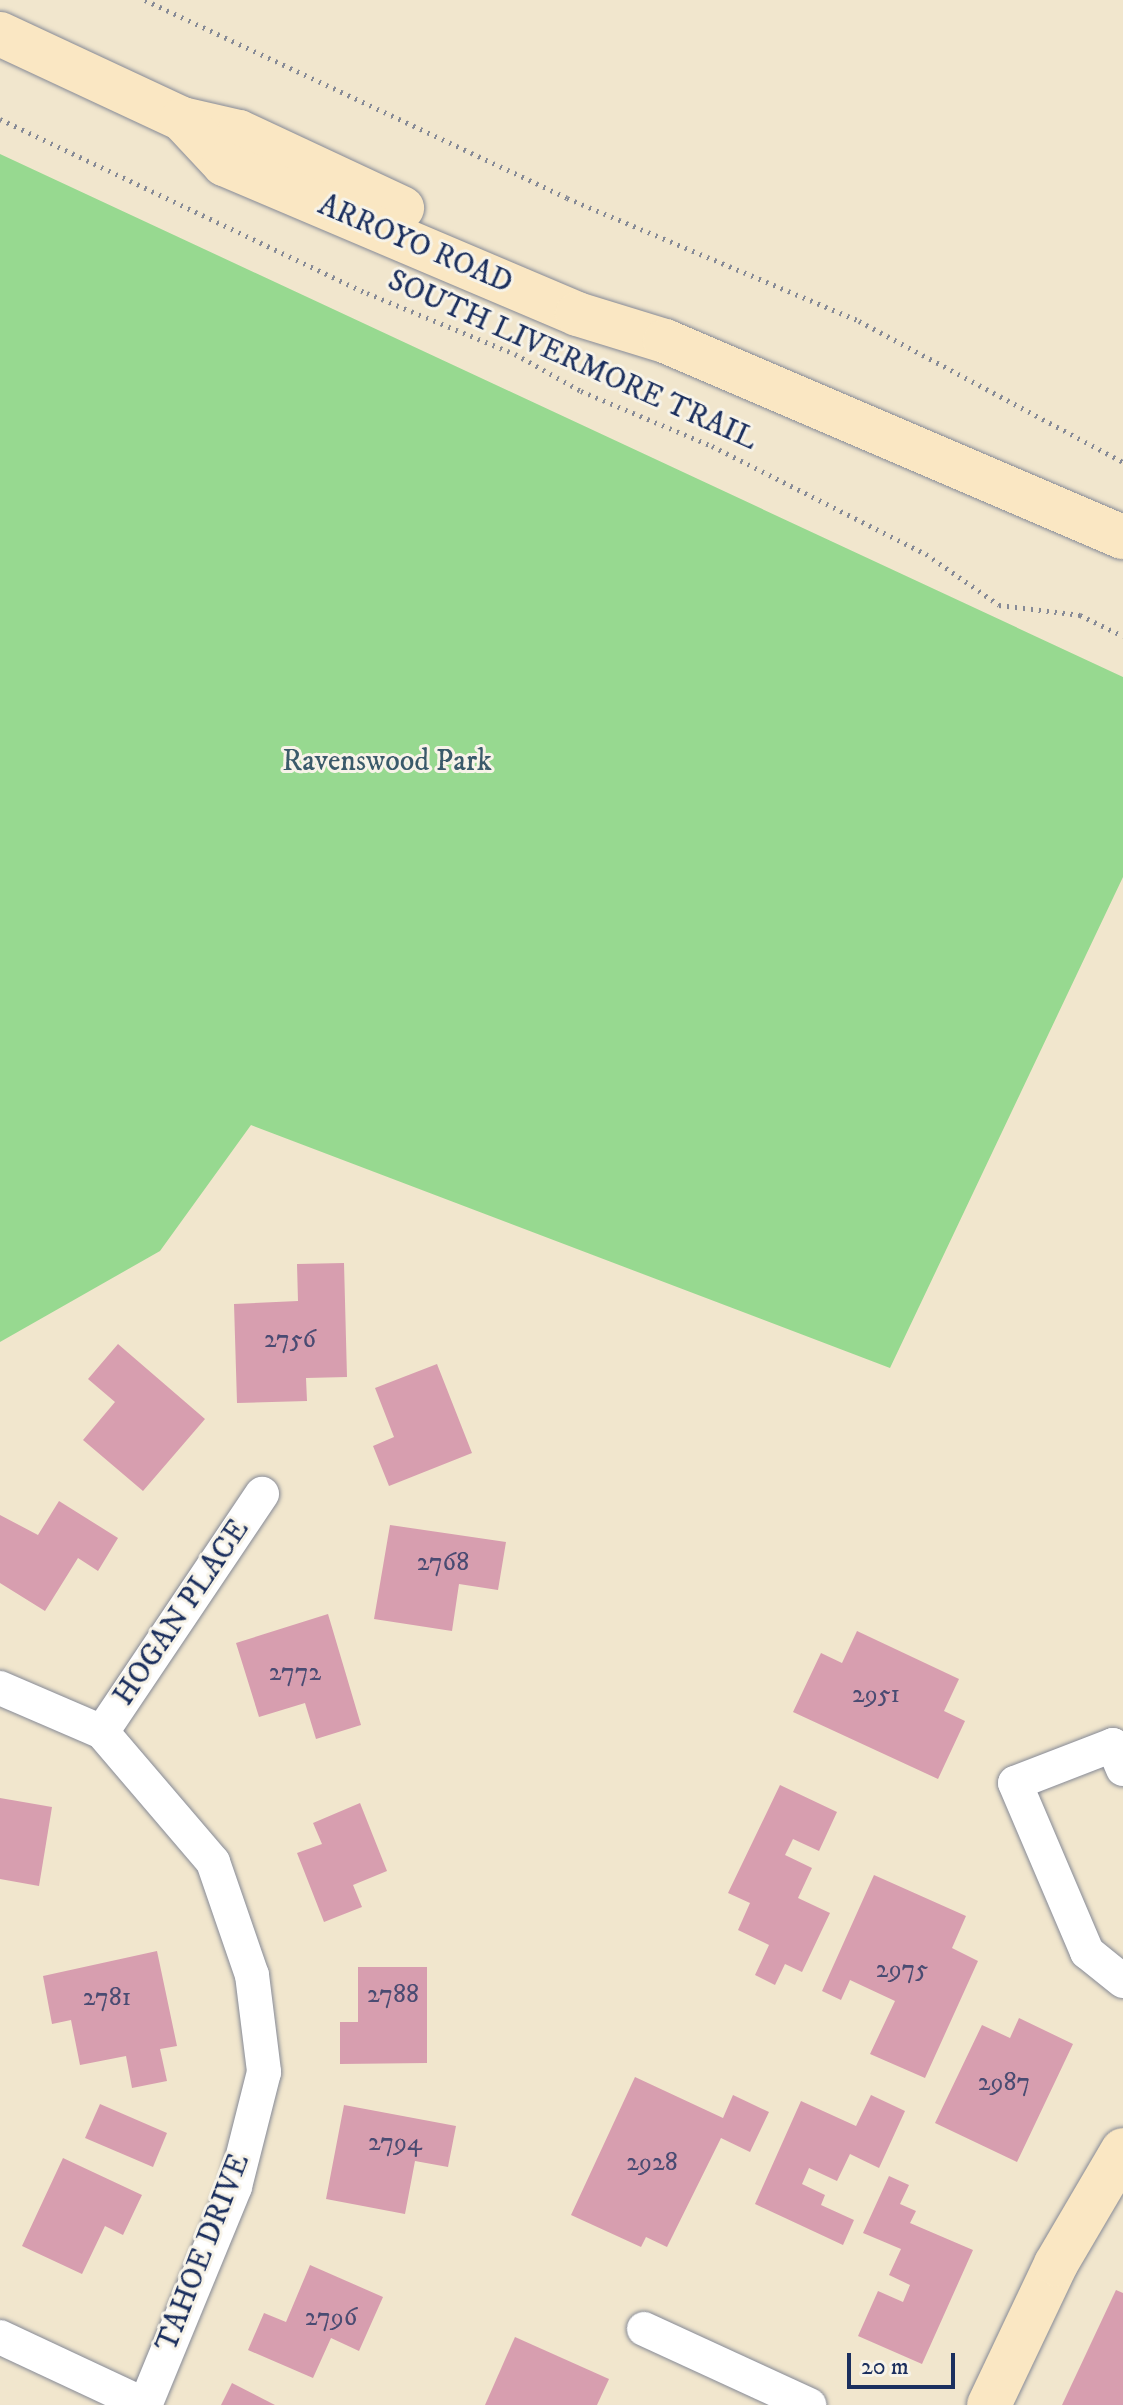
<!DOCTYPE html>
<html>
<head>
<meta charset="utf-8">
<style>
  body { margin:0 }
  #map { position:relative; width:1123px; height:2405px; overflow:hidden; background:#f1e6cd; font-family:"IM FELL DW Pica",serif }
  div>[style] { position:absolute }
  .green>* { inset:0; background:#97d990 }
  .building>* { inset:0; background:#d79eaf }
  .path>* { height:5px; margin-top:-2.5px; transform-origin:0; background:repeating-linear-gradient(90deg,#868a96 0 2px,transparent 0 8px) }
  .roads { filter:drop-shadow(0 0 2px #868a96) drop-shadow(0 0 2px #868a96) }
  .street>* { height:34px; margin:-17px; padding:0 17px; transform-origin:17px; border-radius:17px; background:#fff }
  .secondary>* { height:44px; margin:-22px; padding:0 22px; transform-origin:22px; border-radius:22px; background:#fae7c3 }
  span { translate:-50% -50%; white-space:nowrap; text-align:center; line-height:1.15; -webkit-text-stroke:6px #f7f3e8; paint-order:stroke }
  .number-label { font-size:26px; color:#4a4b72 }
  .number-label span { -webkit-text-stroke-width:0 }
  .street-label { font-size:30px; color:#1b2f5e }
  .park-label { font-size:30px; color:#3a5a6a }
  .scale { position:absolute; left:847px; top:2353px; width:108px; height:36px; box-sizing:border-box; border:4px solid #1b2f5e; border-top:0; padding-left:10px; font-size:24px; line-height:28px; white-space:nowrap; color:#1b2f5e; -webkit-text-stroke:6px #f7f3e8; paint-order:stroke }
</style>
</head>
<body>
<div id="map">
  <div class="green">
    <div style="clip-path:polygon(0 154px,1123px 677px,1123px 877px,890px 1368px,251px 1125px,160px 1251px,0 1342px)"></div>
  </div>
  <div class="building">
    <div style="clip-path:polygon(344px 1263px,347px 1377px,306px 1378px,307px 1401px,237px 1403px,234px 1304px,298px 1301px,297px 1264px)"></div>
    <div style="clip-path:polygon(118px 1344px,205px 1419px,143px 1491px,83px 1440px,115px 1402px,88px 1379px)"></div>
    <div style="clip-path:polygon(437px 1364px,472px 1453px,389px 1486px,373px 1446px,394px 1437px,375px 1388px)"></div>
    <div style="clip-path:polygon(59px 1501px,118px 1538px,98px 1571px,78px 1558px,45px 1611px,0 1583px,0 1515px,38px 1535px)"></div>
    <div style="clip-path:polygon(390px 1525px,506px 1542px,498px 1590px,459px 1584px,452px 1631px,374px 1619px)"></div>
    <div style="clip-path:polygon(328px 1614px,361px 1725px,316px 1739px,305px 1703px,259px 1717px,236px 1643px)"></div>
    <div style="clip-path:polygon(857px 1631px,959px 1679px,944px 1711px,965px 1721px,938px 1779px,793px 1712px,821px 1653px,842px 1663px)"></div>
    <div style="clip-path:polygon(780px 1785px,837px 1812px,819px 1851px,793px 1839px,785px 1855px,812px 1868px,798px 1898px,830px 1913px,802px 1972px,785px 1964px,775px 1985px,755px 1975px,769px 1945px,738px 1930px,750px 1903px,728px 1893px)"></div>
    <div style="clip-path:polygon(0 1798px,52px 1807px,39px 1886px,0 1879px)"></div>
    <div style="clip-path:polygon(360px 1803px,387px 1871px,353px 1885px,362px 1907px,324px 1922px,297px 1853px,322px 1844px,313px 1823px)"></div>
    <div style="clip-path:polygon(874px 1875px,966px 1916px,952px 1948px,978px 1961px,925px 2078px,870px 2054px,895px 2001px,850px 1980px,841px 2000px,822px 1991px)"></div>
    <div style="clip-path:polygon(157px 1951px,177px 2046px,160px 2049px,167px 2081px,132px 2088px,126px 2056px,80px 2065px,71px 2020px,52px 2024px,43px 1976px)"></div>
    <div style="clip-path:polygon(358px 1967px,427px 1967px,427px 2063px,340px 2064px,340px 2022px,358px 2022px)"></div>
    <div style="clip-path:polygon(1019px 2018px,1073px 2044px,1017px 2162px,935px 2123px,982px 2025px,1010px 2038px)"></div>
    <div style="clip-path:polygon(635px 2077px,723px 2118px,733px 2095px,769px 2112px,750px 2152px,721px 2138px,667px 2247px,646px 2237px,641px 2247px,571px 2215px)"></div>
    <div style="clip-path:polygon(871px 2095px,905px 2111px,879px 2168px,850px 2154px,837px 2181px,809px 2168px,802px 2184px,825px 2195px,821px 2205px,854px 2220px,843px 2245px,755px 2204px,801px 2101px,856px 2126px)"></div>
    <div style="clip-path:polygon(100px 2104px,167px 2133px,153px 2167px,85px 2138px)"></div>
    <div style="clip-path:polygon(344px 2105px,456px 2126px,448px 2167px,415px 2161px,405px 2214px,326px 2199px)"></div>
    <div style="clip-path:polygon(63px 2158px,142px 2195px,123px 2235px,105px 2226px,82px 2274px,22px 2246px)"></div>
    <div style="clip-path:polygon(889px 2176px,909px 2185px,900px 2204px,916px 2211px,910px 2223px,973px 2250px,922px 2364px,858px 2336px,878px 2291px,903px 2302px,910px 2285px,889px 2275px,901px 2249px,863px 2233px)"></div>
    <div style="clip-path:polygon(310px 2265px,383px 2297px,359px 2351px,331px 2338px,313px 2378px,248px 2350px,264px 2313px,286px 2322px)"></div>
    <div style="clip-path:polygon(1116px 2290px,1123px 2293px,1123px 2405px,1062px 2405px)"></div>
    <div style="clip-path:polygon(515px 2337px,609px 2379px,597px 2405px,485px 2405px)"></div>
    <div style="clip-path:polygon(232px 2383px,275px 2405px,221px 2405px)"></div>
  </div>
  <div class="path">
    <div style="left:145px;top:0;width:466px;rotate:25.1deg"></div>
    <div style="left:567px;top:198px;width:317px;rotate:22.8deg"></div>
    <div style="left:859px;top:321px;width:299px;rotate:28.1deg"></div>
    <div style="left:0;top:119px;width:406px;rotate:25.4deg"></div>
    <div style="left:367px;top:293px;width:160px;rotate:22.4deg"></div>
    <div style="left:515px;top:354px;width:76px;rotate:29.3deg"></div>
    <div style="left:581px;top:391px;width:142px;rotate:22.8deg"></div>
    <div style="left:712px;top:446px;width:240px;rotate:26.8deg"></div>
    <div style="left:926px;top:554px;width:89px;rotate:34.9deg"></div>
    <div style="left:999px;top:605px;width:82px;rotate:7deg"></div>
    <div style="left:1080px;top:615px;width:48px;rotate:26deg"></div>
  </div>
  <div class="roads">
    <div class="street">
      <div style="left:0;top:1688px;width:111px;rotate:23.3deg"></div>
      <div style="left:102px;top:1732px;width:171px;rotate:49.5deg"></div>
      <div style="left:213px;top:1862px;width:120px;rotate:71deg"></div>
      <div style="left:252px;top:1975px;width:98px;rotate:82.9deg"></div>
      <div style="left:264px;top:2072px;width:119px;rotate:104.2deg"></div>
      <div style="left:235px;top:2187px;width:236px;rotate:112.4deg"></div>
      <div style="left:145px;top:2405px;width:160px;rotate:-154.9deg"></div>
      <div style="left:102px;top:1732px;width:287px;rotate:-56.1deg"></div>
      <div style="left:1123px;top:1769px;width:26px;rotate:-113deg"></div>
      <div style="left:1113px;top:1745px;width:105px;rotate:158.8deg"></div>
      <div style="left:1015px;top:1783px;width:184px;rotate:66.9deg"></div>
      <div style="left:1087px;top:1952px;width:46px;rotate:38.9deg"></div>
      <div style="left:644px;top:2329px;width:182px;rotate:24.7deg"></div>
    </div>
    <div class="secondary">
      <div style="left:0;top:34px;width:201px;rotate:25deg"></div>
      <div style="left:182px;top:119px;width:58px;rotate:12.8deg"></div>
      <div style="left:239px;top:132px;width:180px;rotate:25deg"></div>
      <div style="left:182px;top:119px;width:62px;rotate:47deg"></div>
      <div style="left:224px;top:164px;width:384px;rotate:23deg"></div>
      <div style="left:577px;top:314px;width:92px;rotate:17.1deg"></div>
      <div style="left:665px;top:341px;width:498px;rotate:23.2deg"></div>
      <div style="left:989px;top:2405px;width:156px;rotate:-64.6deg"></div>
      <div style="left:1056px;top:2264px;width:132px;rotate:-59.6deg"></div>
    </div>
  </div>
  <div class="number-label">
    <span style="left:290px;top:1340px">2756</span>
    <span style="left:443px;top:1563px">2768</span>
    <span style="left:295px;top:1673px">2772</span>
    <span style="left:876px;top:1695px">2951</span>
    <span style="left:902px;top:1970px">2975</span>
    <span style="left:393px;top:1995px">2788</span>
    <span style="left:107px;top:1998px">2781</span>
    <span style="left:1004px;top:2083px">2987</span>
    <span style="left:395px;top:2143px">2794</span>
    <span style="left:652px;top:2163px">2928</span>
    <span style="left:331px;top:2318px">2796</span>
  </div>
  <div class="street-label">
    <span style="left:415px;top:245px;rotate:23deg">ARROYO ROAD</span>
    <span style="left:572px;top:361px;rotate:24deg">SOUTH LIVERMORE TRAIL</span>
    <span style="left:182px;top:1613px;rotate:-56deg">HOGAN PLACE</span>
    <span style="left:204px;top:2253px;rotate:-69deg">TAHOE DRIVE</span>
  </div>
  <div class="park-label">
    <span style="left:387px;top:762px">Ravenswood Park</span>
  </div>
  <div class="scale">20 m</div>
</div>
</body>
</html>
